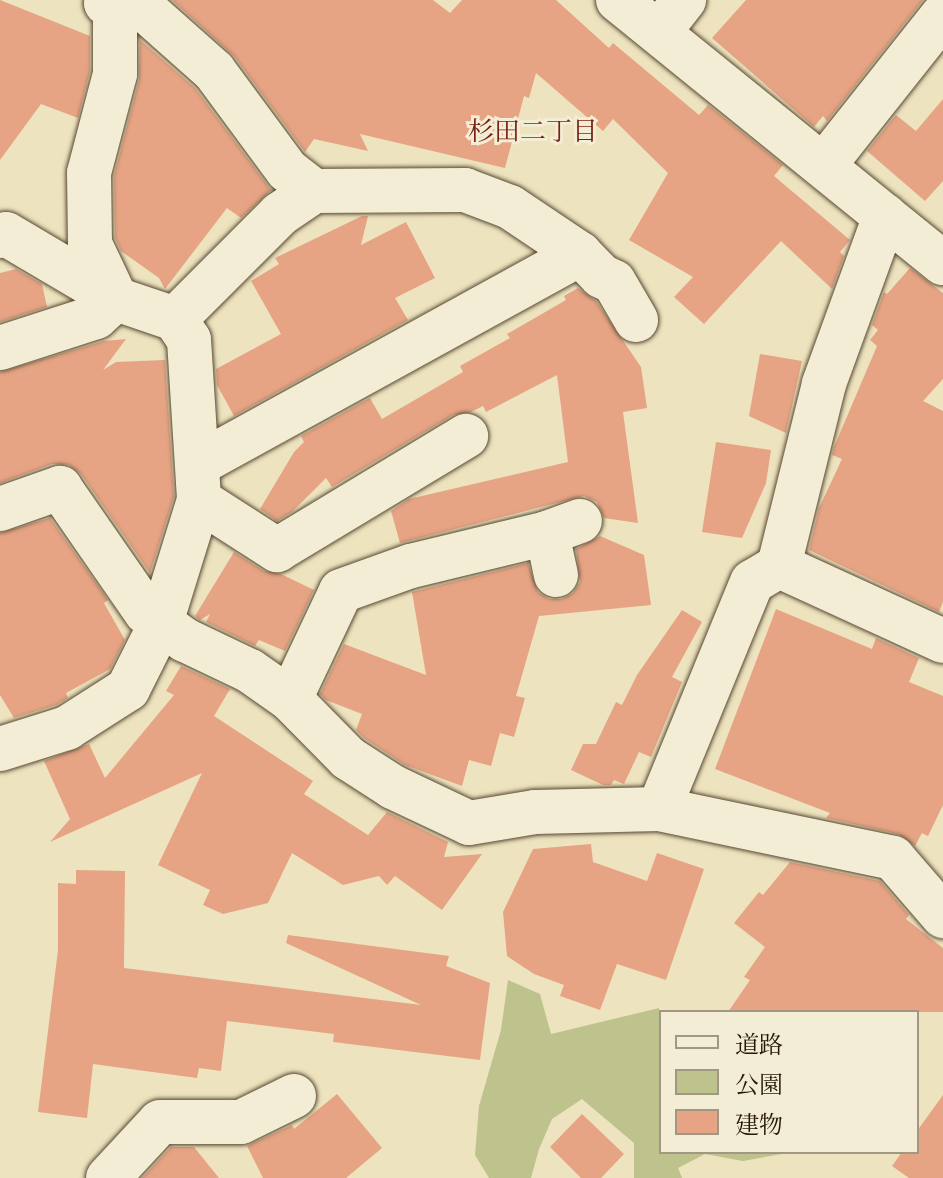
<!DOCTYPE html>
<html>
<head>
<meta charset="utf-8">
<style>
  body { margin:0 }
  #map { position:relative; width:943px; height:1178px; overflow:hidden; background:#ede3be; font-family:"Libre Caslon Text","Noto Serif JP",serif }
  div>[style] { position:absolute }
  .green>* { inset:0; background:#bec28d }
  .building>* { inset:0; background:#e6a484 }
  .roads { filter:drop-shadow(0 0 2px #584833) drop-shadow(0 0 2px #584833) }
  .minor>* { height:44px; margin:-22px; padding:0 22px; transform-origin:22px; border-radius:22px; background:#f3edd5 }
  span { translate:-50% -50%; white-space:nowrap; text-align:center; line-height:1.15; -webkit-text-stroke:6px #f3edd5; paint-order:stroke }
  .neighbourhood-label { font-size:26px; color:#7a1f14 }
  .legend { position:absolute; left:659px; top:1010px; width:260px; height:144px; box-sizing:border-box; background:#f3edd5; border:2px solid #a19782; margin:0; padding:10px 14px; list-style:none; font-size:24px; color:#271505 }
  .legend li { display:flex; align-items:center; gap:16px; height:40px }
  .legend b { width:40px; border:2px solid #a19782 }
</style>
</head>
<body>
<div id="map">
  <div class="green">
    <div style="clip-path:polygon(508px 980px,540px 994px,551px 1034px,659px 1008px,661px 1152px,787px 1153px,743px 1161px,705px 1154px,678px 1168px,682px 1178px,634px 1178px,634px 1143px,582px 1099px,552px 1119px,539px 1149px,531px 1178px,489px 1178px,475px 1155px,479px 1106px,501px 1030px)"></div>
  </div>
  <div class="building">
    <div style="clip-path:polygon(0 0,90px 36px,90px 71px,78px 118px,41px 104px,0 160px)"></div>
    <div style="clip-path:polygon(172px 0,433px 0,450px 13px,462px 0,556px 0,609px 48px,613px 43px,699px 115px,708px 105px,783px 165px,774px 176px,850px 240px,840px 252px,844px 256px,832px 289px,781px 241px,704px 324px,674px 297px,693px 277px,629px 240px,668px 173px,613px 119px,603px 131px,536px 73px,529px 98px,524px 96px,505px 168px,360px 134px,368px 151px,314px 139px,305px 152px,234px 56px)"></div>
    <div style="clip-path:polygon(746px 0,923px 0,827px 121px,823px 116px,814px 127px,712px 38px)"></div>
    <div style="clip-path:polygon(140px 40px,195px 88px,271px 190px,241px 218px,227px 208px,165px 289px,159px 278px,121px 251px,115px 238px,114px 176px,139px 80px)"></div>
    <div style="clip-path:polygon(943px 99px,943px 181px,925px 201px,867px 151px,896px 115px,916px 131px)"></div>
    <div style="clip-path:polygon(362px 216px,368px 216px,361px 245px,406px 222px,435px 278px,395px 298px,408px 320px,234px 416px,217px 385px,216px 369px,281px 334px,251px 281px,279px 264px,275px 258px)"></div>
    <div style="clip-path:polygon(910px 268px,943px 293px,943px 379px,923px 401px,943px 411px,943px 602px,939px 612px,809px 550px,819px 508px,842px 459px,832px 455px,834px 447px,877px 346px,870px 340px,878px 330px,872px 325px,884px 292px,887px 294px)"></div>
    <div style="clip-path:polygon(16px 269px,42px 284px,47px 307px,0 322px,0 273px)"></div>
    <div style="clip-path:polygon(578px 288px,596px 301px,641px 367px,647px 408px,623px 412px,638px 523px,604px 518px,597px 502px,584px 496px,400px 543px,391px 511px,409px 499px,568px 462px,557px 375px,486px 412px,483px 406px,471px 412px,453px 415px,332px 487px,326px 478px,292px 512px,277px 521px,260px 509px,294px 452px,304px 442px,301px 436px,370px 398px,382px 419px,463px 372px,460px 366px,510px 338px,507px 334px,566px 300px,564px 296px)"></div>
    <div style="clip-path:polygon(126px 339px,103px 370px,116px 362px,165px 360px,174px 497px,150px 573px,81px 474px,69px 465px,52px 464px,0 483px,0 372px,104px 341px)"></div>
    <div style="clip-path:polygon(760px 354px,802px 361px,786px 433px,749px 416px)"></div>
    <div style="clip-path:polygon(716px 442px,771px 450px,766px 483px,742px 538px,702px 532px)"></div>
    <div style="clip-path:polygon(50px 518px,108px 600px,104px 603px,125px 640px,110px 669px,66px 693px,68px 698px,56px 705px,14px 718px,0 695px,0 533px)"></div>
    <div style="clip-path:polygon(600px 536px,644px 555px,651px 605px,539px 616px,516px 696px,525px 698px,514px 737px,500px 733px,491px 766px,469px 760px,462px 786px,405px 765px,364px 738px,356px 730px,362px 714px,326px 700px,320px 694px,344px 644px,426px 675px,412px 592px,528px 563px,538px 592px,549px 599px,562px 599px,573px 593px,580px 582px,576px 549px)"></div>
    <div style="clip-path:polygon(234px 552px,264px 571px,281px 574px,314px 590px,285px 651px,259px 640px,255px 646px,206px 622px,210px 614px,200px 620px,195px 616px)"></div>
    <div style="clip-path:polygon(776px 609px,872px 649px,876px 638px,919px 658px,909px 682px,943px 696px,943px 805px,928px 836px,922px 833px,915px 846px,898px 834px,826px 818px,830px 813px,715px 769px)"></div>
    <div style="clip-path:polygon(682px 610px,702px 622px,672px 677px,682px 682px,651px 757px,639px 752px,624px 784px,614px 780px,611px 785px,603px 785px,571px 770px,583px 744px,596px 744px,616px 702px,622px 705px,637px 675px)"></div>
    <div style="clip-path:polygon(181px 666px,230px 689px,214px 716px,313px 781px,304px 794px,368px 835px,387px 812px,448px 842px,444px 857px,482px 854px,442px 910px,395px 876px,387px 885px,379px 876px,343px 885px,292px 853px,268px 903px,223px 914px,203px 905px,210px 890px,158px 865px,202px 773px,50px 842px,70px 819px,44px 761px,89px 744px,105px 778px,174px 695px,166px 691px)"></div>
    <div style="clip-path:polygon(591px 844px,593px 862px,647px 881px,657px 853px,704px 869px,666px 980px,617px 964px,600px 1010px,560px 996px,564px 985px,534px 974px,507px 956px,503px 912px,533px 849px)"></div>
    <div style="clip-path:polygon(790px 862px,880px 881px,909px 915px,906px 919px,943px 948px,943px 1012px,728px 1012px,750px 980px,744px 977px,765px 947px,734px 923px,759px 892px,763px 895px)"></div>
    <div style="clip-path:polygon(76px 870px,125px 871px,124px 968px,421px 1005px,286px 943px,288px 935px,449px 956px,446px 966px,490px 983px,480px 1060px,333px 1042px,334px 1034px,227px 1021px,221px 1071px,199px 1068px,197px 1078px,93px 1064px,87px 1118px,38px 1112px,58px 950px,58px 883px,76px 884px)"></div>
    <div style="clip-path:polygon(337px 1094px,382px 1148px,346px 1178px,263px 1178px,247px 1146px,292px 1125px,294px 1129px)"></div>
    <div style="clip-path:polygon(943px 1095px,943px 1178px,909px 1178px,892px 1166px,902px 1152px,917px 1152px,917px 1131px)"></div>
    <div style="clip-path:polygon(582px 1114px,624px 1154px,601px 1178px,581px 1178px,550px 1147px)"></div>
    <div style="clip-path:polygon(171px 1147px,194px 1147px,219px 1178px,142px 1178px)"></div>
  </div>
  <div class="roads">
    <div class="minor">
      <div style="left:134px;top:0;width:107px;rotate:41.6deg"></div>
      <div style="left:214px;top:71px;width:123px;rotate:53.6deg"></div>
      <div style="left:287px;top:170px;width:34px;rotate:38deg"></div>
      <div style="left:618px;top:0;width:418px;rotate:39deg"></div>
      <div style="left:659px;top:32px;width:41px;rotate:-52deg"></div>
      <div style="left:824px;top:165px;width:191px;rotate:-51.6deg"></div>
      <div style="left:885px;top:216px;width:179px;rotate:110deg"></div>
      <div style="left:824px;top:384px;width:187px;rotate:103.9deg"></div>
      <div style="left:779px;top:566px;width:31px;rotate:149deg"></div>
      <div style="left:752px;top:582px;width:245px;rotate:112.3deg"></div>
      <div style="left:659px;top:809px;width:239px;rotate:11.8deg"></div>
      <div style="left:893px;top:858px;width:77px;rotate:49.2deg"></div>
      <div style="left:0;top:236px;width:6px;rotate:-18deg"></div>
      <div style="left:6px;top:234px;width:128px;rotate:30.6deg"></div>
      <div style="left:116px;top:299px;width:62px;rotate:18.7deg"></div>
      <div style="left:175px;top:319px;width:25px;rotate:56deg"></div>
      <div style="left:189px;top:340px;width:160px;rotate:86.4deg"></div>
      <div style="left:199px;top:500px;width:129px;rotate:107.2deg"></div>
      <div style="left:161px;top:623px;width:74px;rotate:116.6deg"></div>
      <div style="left:128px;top:689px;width:72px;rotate:147.4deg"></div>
      <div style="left:67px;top:728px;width:70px;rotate:162.6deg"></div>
      <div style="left:175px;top:319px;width:148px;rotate:-45deg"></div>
      <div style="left:280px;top:214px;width:41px;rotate:-34.1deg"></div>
      <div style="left:314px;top:191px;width:151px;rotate:-0.4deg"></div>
      <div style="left:465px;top:190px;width:48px;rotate:20.7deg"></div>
      <div style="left:510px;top:207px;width:84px;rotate:33.9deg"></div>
      <div style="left:580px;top:254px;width:30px;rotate:46deg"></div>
      <div style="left:601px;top:276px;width:14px;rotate:25deg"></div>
      <div style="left:614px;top:282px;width:44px;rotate:59.9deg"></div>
      <div style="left:0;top:348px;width:101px;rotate:-17.9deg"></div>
      <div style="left:96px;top:317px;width:27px;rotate:-42deg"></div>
      <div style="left:116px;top:299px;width:61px;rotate:-115.3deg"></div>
      <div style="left:90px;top:244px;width:71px;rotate:-90.8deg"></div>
      <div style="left:89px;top:173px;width:102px;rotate:-75.3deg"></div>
      <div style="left:115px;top:74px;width:64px;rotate:-90deg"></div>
      <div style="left:115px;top:10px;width:11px;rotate:-142deg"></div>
      <div style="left:106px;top:3px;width:4px;rotate:-56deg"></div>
      <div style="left:198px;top:464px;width:436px;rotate:-28.8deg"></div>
      <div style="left:199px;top:500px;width:93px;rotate:32.7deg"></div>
      <div style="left:277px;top:550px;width:221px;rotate:-31.1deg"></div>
      <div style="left:0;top:509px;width:64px;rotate:-19.3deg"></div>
      <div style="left:60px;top:488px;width:151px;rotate:55.3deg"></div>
      <div style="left:146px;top:612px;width:48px;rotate:35.7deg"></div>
      <div style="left:185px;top:640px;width:72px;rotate:25.5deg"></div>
      <div style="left:250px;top:671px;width:49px;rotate:35deg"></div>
      <div style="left:290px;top:699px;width:83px;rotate:45.5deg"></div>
      <div style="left:348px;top:758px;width:54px;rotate:32.8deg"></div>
      <div style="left:393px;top:787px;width:84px;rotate:25.3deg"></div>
      <div style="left:469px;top:823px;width:67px;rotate:-9.5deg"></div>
      <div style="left:535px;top:812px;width:124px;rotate:-1.4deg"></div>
      <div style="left:547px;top:533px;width:43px;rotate:77.9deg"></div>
      <div style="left:779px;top:566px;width:180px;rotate:24.6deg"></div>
      <div style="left:290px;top:699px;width:119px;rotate:-64.7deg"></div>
      <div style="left:341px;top:591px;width:74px;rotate:-19.7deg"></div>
      <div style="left:411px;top:566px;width:140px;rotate:-13.6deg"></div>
      <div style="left:547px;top:533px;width:35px;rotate:-20deg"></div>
      <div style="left:108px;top:1178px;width:76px;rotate:-47.1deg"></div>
      <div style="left:160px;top:1122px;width:81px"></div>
      <div style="left:241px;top:1122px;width:59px;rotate:-26.1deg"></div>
    </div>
  </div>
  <div class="neighbourhood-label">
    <span style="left:533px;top:132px">杉田二丁目</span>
  </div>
  <ul class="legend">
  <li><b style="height:10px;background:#f3edd5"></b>道路</li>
  <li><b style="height:22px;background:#bec28d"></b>公園</li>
  <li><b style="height:22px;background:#e6a484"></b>建物</li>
  </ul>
</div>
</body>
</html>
